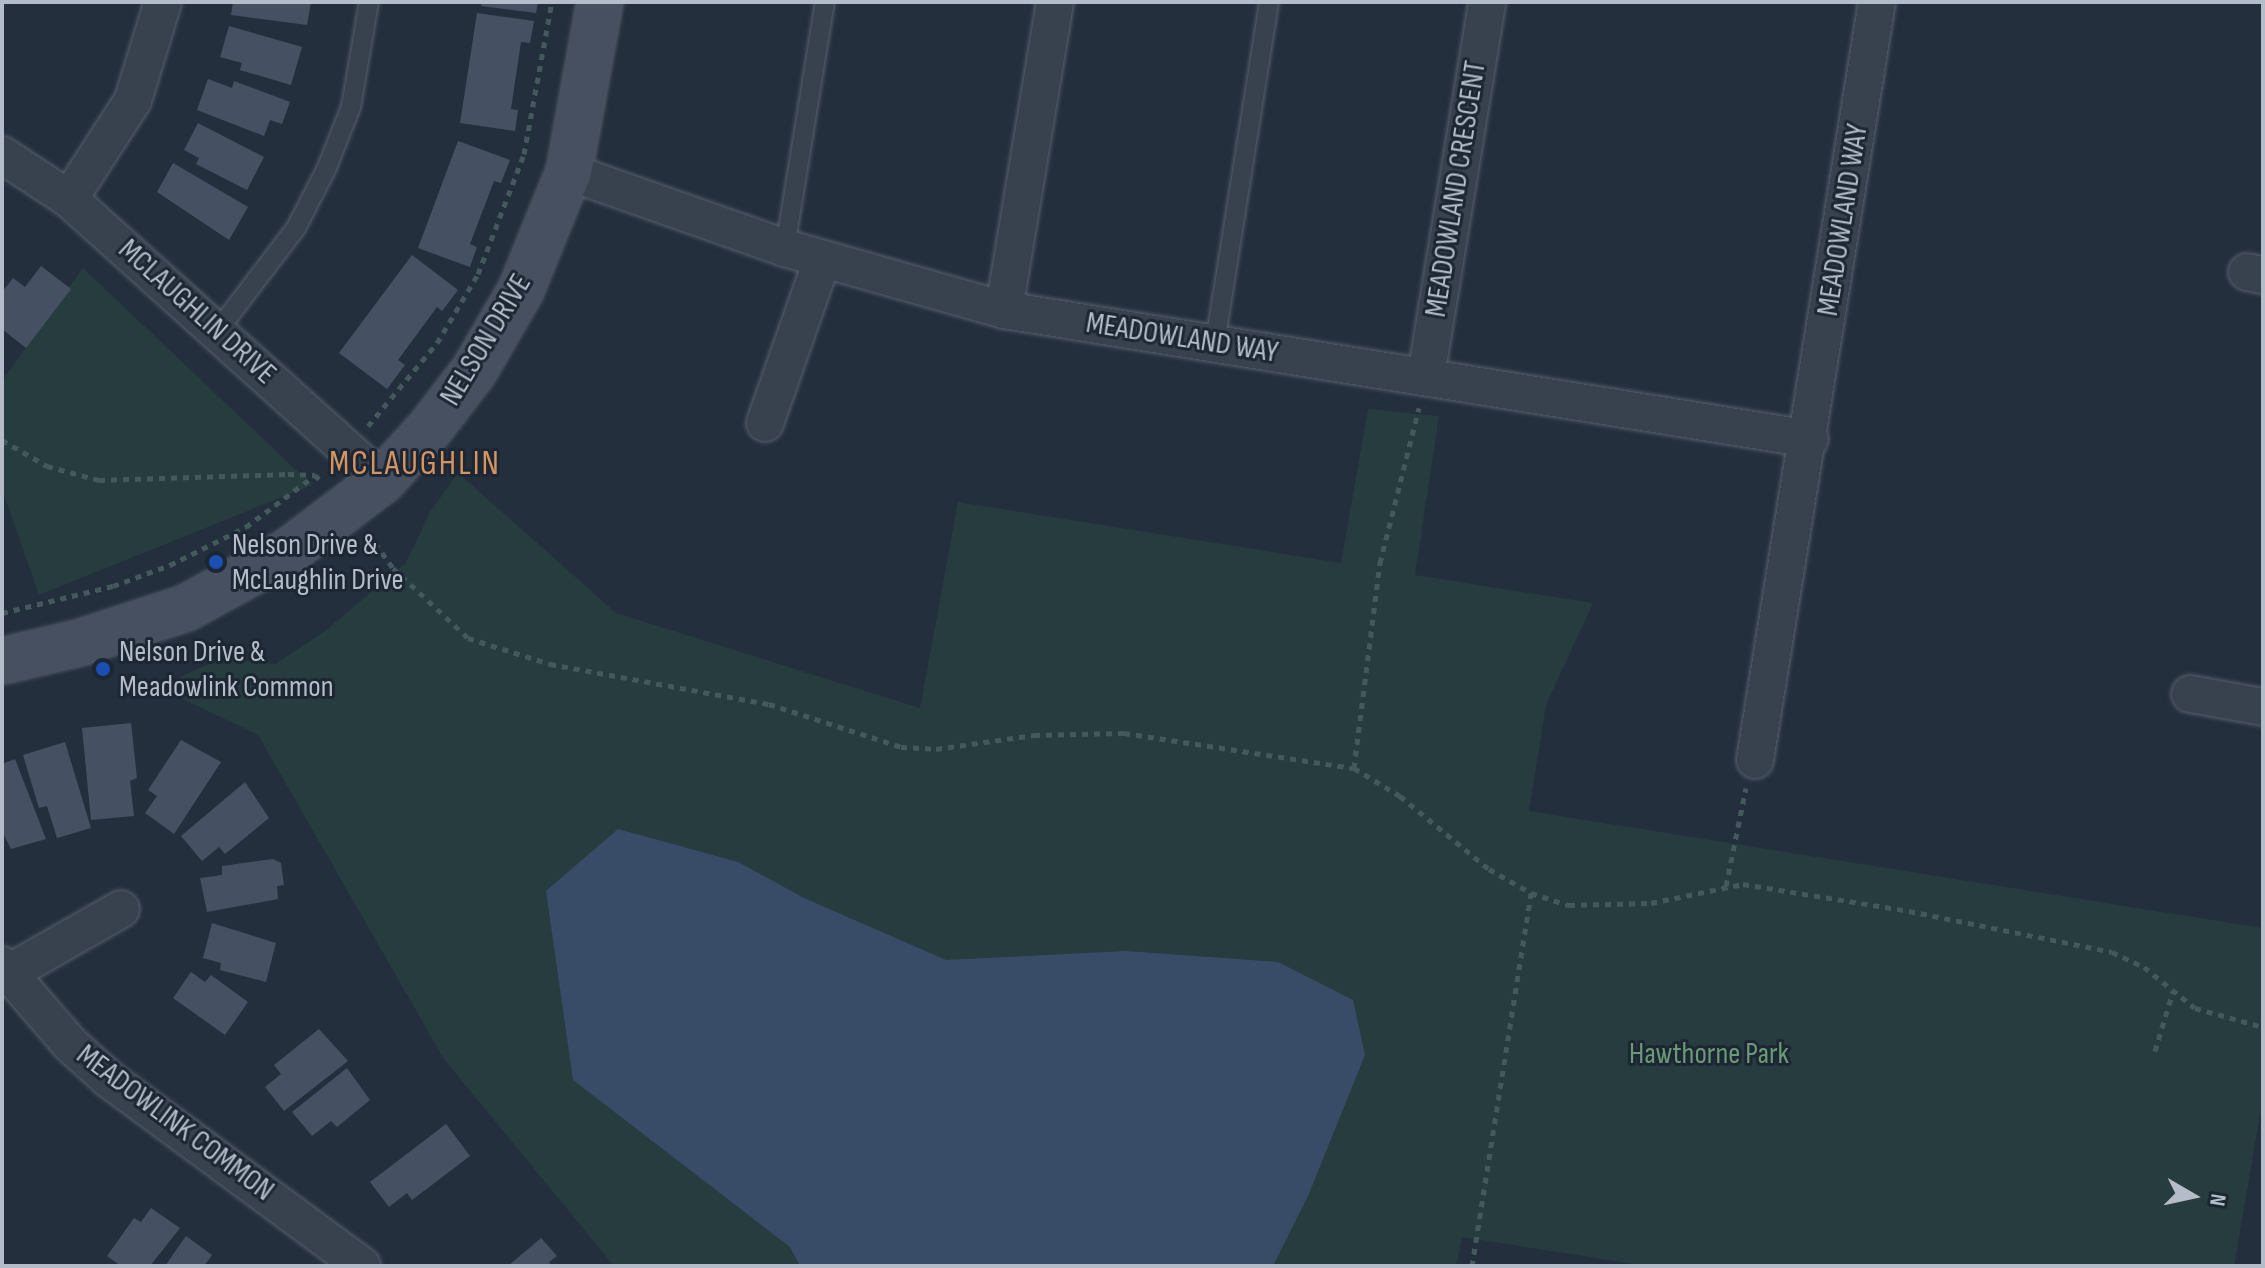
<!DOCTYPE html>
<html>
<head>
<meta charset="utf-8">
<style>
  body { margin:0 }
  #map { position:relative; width:2265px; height:1268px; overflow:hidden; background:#242f3e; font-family:"Sofia Sans Condensed",sans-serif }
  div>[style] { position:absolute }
  .green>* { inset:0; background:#263c3f }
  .water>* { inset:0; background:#394c67 }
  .building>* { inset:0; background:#455162 }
  .path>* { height:5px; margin-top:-2.5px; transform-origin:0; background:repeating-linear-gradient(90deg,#44595c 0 6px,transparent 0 12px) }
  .roads { filter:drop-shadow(0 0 2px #565f6c) drop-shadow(0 0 2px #565f6c) }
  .lane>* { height:18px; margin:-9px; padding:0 9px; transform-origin:9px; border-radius:9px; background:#38414e }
  .street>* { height:36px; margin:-18px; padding:0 18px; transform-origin:18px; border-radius:18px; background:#38414e }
  .secondary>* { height:44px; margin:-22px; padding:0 22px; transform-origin:22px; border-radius:22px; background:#465061 }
  .dots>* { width:22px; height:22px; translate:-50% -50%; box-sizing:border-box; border:4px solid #1d2633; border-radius:50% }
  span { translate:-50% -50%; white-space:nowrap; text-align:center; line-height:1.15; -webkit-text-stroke:6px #1d2633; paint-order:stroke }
  .street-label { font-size:30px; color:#b4bcc9 }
  .poi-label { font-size:30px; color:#b4bcc9 }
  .left { translate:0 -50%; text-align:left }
  .park-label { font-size:30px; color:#6b9a76 }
  .quarter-label { font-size:34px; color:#d59563; letter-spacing:2px }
  .frame { position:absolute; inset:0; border:4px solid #b4bcc9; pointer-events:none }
  .north { position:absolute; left:2153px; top:1156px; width:80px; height:80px; -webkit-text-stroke:6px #1d2633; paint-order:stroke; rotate:99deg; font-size:22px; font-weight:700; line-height:32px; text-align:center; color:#b4bcc9 }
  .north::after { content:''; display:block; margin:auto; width:28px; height:36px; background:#b4bcc9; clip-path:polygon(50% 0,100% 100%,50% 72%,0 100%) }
</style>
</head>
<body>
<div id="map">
  <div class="green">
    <div style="clip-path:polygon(83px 268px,312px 485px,39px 595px,2px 489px,2px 381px)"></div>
    <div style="clip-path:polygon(1368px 409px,1439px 416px,1415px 575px,1593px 603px,1546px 705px,1529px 811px,2263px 928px,2263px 1098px,2234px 1266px,1647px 1266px,1462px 1237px,1456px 1266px,614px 1266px,444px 1059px,258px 735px,158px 687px,222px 658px,275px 664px,325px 631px,406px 563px,430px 512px,458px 473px,616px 613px,920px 708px,958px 502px,1341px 563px)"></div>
  </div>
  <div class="water">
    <div style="clip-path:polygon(618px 829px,738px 862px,804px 898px,946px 960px,1126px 951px,1278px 962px,1353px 1000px,1365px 1055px,1308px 1196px,1273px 1266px,800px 1266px,790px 1247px,573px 1080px,546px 891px)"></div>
  </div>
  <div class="building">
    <div style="clip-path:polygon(233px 2px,311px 2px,307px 25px,231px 15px)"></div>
    <div style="clip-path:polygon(482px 2px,538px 2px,536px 13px,481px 6px)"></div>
    <div style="clip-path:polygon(477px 13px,534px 21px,530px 43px,521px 42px,511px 109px,518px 110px,515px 131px,460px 123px)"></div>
    <div style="clip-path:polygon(229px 26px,302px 47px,291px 85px,240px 70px,242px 63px,220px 57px)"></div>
    <div style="clip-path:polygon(208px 79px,232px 88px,234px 81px,290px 102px,282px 124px,270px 120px,264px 136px,197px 110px)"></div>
    <div style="clip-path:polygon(198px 123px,264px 157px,247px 190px,196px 164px,199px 158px,184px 150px)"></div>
    <div style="clip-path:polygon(458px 141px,510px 160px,501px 183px,494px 181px,470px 244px,477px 247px,470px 267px,418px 248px)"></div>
    <div style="clip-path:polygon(173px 163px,248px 207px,229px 240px,157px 192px)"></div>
    <div style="clip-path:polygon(412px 255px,458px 290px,442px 311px,437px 307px,398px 360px,405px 365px,387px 389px,339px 353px)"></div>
    <div style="clip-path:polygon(41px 266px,71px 289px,26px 348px,2px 329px,2px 292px,13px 278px,25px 287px)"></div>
    <div style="clip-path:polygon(131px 723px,137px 778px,130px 781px,134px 816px,91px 820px,82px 728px)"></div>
    <div style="clip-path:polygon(181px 740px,221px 762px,174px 834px,145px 813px,157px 796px,148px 790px)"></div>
    <div style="clip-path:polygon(65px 742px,91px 828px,57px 838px,47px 806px,39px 808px,23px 755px)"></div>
    <div style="clip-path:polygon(15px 759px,46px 839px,11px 849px,2px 831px,2px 764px)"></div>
    <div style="clip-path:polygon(245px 782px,269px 818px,225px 854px,219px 847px,202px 861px,181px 836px)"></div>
    <div style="clip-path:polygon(273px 859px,281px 863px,284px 885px,277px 886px,278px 899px,207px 912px,200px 878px,222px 875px,222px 866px)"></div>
    <div style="clip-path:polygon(212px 923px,276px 943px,266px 982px,220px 970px,221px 963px,203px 958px)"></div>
    <div style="clip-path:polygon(191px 972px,205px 982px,211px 975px,248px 1002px,225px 1035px,173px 998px)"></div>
    <div style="clip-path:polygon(319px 1029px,348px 1061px,284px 1111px,265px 1087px,281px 1074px,274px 1065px)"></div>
    <div style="clip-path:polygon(347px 1068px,370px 1100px,337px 1127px,331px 1121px,312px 1136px,292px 1112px)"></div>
    <div style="clip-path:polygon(446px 1124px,470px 1156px,412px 1200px,407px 1193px,389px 1207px,370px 1182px)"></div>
    <div style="clip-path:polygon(151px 1208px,180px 1228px,150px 1266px,121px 1266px,107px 1256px,134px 1218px,141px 1222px)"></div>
    <div style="clip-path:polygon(186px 1236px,212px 1255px,204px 1266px,165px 1266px)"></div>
    <div style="clip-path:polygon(541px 1238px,557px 1256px,549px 1262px,551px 1266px,508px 1266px)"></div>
  </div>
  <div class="path">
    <div style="left:368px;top:426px;width:108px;rotate:-50.3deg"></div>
    <div style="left:437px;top:343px;width:80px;rotate:-59.3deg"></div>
    <div style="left:478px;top:274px;width:129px;rotate:-69deg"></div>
    <div style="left:524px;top:154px;width:155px;rotate:-79.6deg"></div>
    <div style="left:2px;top:440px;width:52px;rotate:30deg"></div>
    <div style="left:47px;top:466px;width:54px;rotate:15.1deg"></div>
    <div style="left:99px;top:480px;width:189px;rotate:-1.8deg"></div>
    <div style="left:288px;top:474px;width:27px;rotate:2deg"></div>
    <div style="left:315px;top:475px;width:8px;rotate:45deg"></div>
    <div style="left:368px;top:533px;width:43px;rotate:54.5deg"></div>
    <div style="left:393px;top:568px;width:103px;rotate:43deg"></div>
    <div style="left:468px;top:638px;width:86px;rotate:17.6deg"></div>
    <div style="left:550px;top:664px;width:223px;rotate:10.4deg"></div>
    <div style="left:769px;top:704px;width:139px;rotate:18deg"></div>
    <div style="left:901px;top:747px;width:35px;rotate:3deg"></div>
    <div style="left:936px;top:749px;width:99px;rotate:-8.1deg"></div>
    <div style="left:1034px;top:735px;width:90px;rotate:-1.3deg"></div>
    <div style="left:1124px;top:733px;width:233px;rotate:8.7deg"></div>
    <div style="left:1354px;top:768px;width:54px;rotate:31.3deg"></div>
    <div style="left:1400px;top:796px;width:115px;rotate:39.4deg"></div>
    <div style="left:1489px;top:869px;width:48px;rotate:29.7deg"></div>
    <div style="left:1531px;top:893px;width:40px;rotate:18deg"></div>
    <div style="left:1569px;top:905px;width:82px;rotate:-1.4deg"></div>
    <div style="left:1651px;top:903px;width:94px;rotate:-11.7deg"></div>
    <div style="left:1743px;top:884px;width:168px;rotate:9.2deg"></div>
    <div style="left:1909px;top:911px;width:207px;rotate:11.4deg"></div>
    <div style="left:2112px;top:952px;width:35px;rotate:25deg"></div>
    <div style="left:2144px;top:967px;width:65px;rotate:38.8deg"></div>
    <div style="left:2195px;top:1008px;width:71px;rotate:15.6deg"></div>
    <div style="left:2px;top:613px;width:114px;rotate:-13.7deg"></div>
    <div style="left:113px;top:586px;width:61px;rotate:-20.2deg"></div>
    <div style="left:170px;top:565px;width:85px;rotate:-26.6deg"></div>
    <div style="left:246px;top:527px;width:85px;rotate:-36.9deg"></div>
    <div style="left:1354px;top:768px;width:207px;rotate:-82.8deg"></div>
    <div style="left:1380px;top:563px;width:160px;rotate:-75.9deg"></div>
    <div style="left:1726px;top:886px;width:100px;rotate:-78.5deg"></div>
    <div style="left:2155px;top:1051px;width:63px;rotate:-73.3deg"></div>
    <div style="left:1472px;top:1266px;width:378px;rotate:-81deg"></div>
  </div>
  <div class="roads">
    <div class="lane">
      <div style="left:785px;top:248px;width:249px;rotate:-80.8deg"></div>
      <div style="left:219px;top:329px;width:127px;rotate:-52.7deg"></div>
      <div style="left:296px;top:228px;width:65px;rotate:-62.7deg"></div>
      <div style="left:326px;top:170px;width:68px;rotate:-68.4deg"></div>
      <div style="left:351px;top:107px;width:107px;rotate:-80.3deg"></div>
      <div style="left:1215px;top:343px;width:345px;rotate:-81deg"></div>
    </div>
    <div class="street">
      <div style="left:2px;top:155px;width:80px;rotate:33.3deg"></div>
      <div style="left:69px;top:199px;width:421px;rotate:42deg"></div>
      <div style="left:569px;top:172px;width:229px;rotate:19.4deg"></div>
      <div style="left:785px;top:248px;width:228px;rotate:15.8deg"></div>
      <div style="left:1004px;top:310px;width:816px;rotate:9.09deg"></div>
      <div style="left:69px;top:199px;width:118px;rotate:-57.1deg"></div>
      <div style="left:133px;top:100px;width:102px;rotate:-73deg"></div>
      <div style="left:2247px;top:272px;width:16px;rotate:11deg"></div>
      <div style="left:1004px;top:310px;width:312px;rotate:-80.6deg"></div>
      <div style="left:1426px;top:376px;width:379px;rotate:-80.7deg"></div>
      <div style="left:765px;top:423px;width:173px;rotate:-70.7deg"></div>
      <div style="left:2190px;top:694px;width:74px;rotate:10.1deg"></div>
      <div style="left:1755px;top:760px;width:768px;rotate:-80.86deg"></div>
      <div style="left:2px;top:965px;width:104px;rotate:49.3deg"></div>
      <div style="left:70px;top:1044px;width:54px;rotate:42deg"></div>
      <div style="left:110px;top:1080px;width:313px;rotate:36.4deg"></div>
      <div style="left:2px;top:977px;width:137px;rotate:-29.7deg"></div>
    </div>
    <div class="secondary">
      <div style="left:2px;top:661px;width:79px;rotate:-13.2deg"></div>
      <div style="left:79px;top:643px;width:113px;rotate:-18.1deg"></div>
      <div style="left:186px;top:608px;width:116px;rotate:-28.8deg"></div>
      <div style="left:288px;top:552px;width:118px;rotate:-37.1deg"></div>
      <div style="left:382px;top:481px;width:73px;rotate:-47.8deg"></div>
      <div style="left:431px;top:427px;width:71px;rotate:-52.5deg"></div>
      <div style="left:474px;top:371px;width:94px;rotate:-59.9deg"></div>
      <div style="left:521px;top:290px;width:127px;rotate:-67.9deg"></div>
      <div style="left:569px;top:172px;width:173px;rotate:-79.7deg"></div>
    </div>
  </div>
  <div class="dots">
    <div style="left:216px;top:562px;background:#1a4fb4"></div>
    <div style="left:103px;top:669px;background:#1a4fb4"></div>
  </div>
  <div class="street-label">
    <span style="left:1456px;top:189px;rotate:-81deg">MEADOWLAND CRESCENT</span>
    <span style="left:1843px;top:220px;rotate:-81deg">MEADOWLAND WAY</span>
    <span style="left:197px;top:312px;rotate:42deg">MCLAUGHLIN DRIVE</span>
    <span style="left:1182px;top:338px;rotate:9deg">MEADOWLAND WAY</span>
    <span style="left:486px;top:340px;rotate:-59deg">NELSON DRIVE</span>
    <span style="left:175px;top:1123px;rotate:37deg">MEADOWLINK COMMON</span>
  </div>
  <div class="poi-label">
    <span class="left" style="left:232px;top:562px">Nelson Drive &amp;<br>McLaughlin Drive</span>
    <span class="left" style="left:119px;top:669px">Nelson Drive &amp;<br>Meadowlink Common</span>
  </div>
  <div class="park-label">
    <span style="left:1709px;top:1054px">Hawthorne Park</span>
  </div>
  <div class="quarter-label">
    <span style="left:415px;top:464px">MCLAUGHLIN</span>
  </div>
  <div class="frame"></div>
  <div class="north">N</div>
</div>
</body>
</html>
